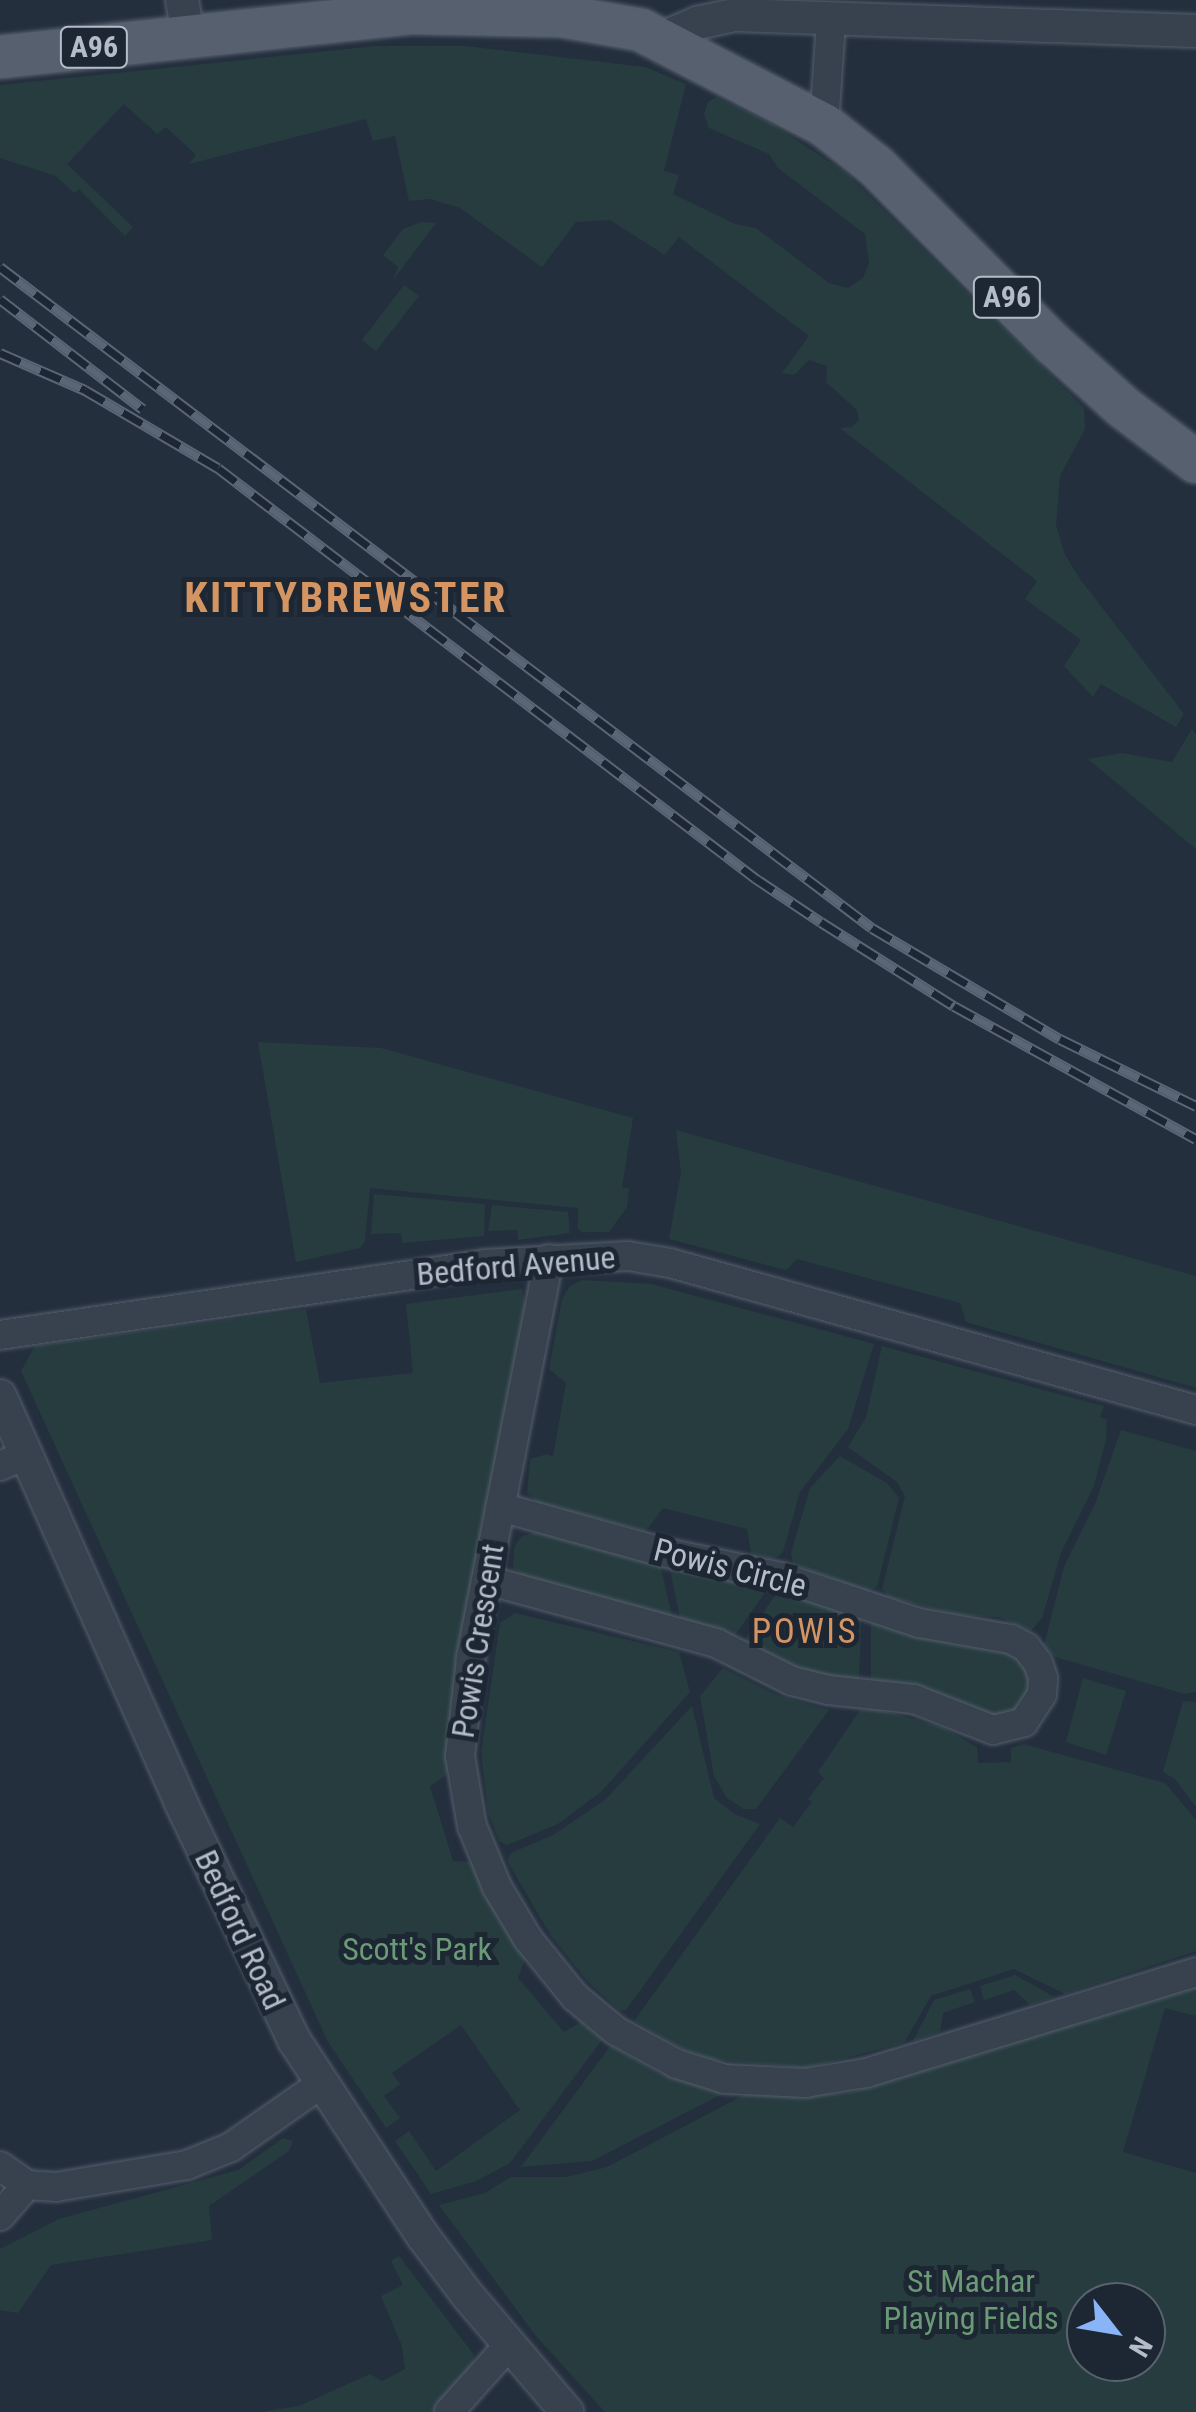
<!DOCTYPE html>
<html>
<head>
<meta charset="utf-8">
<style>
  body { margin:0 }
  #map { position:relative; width:1196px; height:2412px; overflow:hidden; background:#242f3e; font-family:"Roboto Condensed",sans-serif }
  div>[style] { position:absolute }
  .green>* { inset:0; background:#263c3f }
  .roads { filter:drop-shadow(0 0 2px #565f6c) drop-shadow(0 0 2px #565f6c) }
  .minor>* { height:28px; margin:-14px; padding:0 14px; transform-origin:14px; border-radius:14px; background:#38414e }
  .tertiary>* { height:32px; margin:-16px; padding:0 16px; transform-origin:16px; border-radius:16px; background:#38414e }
  .primary>* { height:42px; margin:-21px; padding:0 21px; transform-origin:21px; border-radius:21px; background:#56606e }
  .rail>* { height:11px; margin-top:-5.5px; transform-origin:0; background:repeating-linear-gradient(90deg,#1d2633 0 22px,#5a6575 0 44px); box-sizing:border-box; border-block:2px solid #5a6575 }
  span { translate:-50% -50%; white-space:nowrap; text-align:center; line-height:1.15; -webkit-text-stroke:10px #1d2633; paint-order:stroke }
  .shield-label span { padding:2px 8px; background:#1d2633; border:2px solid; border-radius:8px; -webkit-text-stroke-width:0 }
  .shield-label { font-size:30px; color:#b4bcc9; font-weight:700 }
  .street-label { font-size:32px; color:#b4bcc9 }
  .park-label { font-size:32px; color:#6b9a76 }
  .neighbourhood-label { font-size:35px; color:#d59563; letter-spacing:2.5px }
  .district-label { font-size:42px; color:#d59563; font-weight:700; letter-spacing:2.5px }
  .north { position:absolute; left:1066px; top:2282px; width:100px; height:100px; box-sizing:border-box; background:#1d2633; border:2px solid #59626f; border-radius:50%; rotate:121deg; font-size:28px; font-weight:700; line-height:40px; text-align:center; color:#b4bcc9 }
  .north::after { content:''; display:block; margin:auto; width:35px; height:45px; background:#8ab4f8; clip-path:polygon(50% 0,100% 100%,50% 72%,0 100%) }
</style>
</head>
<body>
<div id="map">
  <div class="green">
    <div style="clip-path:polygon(375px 46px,464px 46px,645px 67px,686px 84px,664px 171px,679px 175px,673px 194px,735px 224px,756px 228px,829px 283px,848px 288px,863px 278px,869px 263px,865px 234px,778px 168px,769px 154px,709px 128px,704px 114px,708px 102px,716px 97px,772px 124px,845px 172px,1084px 408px,1085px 429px,1060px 476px,1056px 525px,1065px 555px,1080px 579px,1184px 714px,1176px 727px,1101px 684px,1093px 697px,1064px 666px,1081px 640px,1025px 599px,1037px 581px,840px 428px,852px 427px,859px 420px,857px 410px,826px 382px,827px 366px,809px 360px,794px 375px,782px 373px,809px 336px,679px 237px,665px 255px,610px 220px,576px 222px,542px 267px,460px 208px,430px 199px,409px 201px,395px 136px,373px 141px,366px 119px,189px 164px,196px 155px,166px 127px,157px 134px,124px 104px,67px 164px,133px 227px,125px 236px,79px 189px,74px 193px,56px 176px,0 158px,0 85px)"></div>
    <div style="clip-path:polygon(421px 222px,436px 223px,393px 280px,398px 267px,383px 255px,403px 229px)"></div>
    <div style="clip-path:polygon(404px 285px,419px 296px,376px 351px,362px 340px)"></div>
    <div style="clip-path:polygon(1192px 729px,1196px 735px,1196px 849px,1088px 759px,1122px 753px,1172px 762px)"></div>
    <div style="clip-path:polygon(258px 1042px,381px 1048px,633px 1118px,622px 1187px,629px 1188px,627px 1207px,609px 1232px,582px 1232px,578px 1229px,578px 1208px,370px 1188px,365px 1241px,360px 1248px,296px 1262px)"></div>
    <div style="clip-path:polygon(676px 1130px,1196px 1276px,1196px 1388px,966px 1322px,960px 1303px,797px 1259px,786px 1270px,669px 1239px,681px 1173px)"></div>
    <div style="clip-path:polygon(374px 1194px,485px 1204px,484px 1236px,402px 1243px,401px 1233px,371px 1234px)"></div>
    <div style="clip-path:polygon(492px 1205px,568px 1212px,570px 1233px,518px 1240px,517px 1230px,488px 1231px)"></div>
    <div style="clip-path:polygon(582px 1280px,651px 1284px,874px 1344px,848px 1429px,800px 1492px,783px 1552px,774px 1559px,751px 1553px,747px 1529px,663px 1508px,646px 1531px,537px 1502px,527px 1493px,530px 1459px,547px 1454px,553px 1457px,566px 1383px,549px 1369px,562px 1299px,569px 1287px)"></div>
    <div style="clip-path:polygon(522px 1289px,526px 1310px,454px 1690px,448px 1774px,430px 1786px,453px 1861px,474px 1862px,526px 1956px,518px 1978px,564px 2032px,581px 2022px,602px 2040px,510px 2163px,476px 2181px,431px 2194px,395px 2141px,409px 2131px,436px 2171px,520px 2110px,461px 2025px,392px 2073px,400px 2084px,384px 2096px,400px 2118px,386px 2128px,328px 2042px,21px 1371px,35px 1346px,306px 1309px,320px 1383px,413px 1373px,406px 1304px)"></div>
    <div style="clip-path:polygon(882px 1346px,1104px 1406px,1100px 1417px,1107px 1420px,1106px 1439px,1094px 1486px,1061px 1553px,1042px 1618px,1031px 1631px,999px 1617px,958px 1615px,888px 1597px,882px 1589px,905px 1496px,897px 1482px,848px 1447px,866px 1417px)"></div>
    <div style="clip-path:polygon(1121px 1430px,1196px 1451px,1196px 1692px,1185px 1694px,1055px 1657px,1044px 1645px,1064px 1567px,1095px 1504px)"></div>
    <div style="clip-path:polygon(840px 1456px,887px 1483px,899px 1498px,877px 1587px,867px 1591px,793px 1564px,791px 1553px,810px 1488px)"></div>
    <div style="clip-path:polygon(544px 1530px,660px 1564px,673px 1620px,526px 1580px,513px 1568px,514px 1547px,522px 1536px)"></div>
    <div style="clip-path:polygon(669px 1565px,771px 1584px,731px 1641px,681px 1622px)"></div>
    <div style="clip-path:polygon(781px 1587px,861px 1618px,859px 1684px,832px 1683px,740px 1646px)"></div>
    <div style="clip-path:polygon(515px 1613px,679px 1652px,690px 1692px,602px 1791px,558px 1824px,507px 1845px,499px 1841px,488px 1813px,481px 1752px,500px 1623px)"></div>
    <div style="clip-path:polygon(871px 1622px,959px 1645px,1007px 1651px,1027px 1662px,1032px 1683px,1025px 1704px,1003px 1721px,934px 1692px,871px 1682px)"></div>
    <div style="clip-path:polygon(723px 1668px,777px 1695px,829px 1710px,756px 1809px,744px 1809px,727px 1798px,714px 1776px,700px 1696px)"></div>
    <div style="clip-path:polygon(1083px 1678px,1126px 1691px,1106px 1755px,1066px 1742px)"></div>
    <div style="clip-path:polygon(1183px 1701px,1196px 1702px,1196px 1807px,1175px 1779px,1163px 1772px)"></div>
    <div style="clip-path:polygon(692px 1706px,714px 1798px,734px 1814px,760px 1824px,626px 2010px,620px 2011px,587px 1981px,551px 1936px,507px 1861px,511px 1853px,553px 1835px,605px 1800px)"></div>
    <div style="clip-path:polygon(877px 1709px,942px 1727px,977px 1747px,978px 1763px,1011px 1762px,1011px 1748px,1023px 1744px,1165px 1783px,1196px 1820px,1196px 1951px,1065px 1994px,1014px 1969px,931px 1996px,904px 2043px,806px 2068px,716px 2060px,685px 2050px,634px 2021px,780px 1818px,793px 1827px,812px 1802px,808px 1799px,824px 1778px,818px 1772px,860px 1710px)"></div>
    <div style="clip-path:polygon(1015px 1975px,1055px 1997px,1030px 2005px,1014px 1990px,984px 2000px,980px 1986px)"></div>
    <div style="clip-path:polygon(evenodd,1196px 1986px,1196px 2016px,1165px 2008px,1123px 2152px,1196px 2173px,1196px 2412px,605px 2412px,536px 2336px,439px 2205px,485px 2193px,511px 2177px,566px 2177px,607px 2167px,744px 2095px,848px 2093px,1196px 1986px,1086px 2302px,1146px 2302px,1146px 2362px,1086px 2362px,1086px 2302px)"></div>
    <div style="clip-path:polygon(970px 1989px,975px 2002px,943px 2013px,940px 2032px,913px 2041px,934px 2000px)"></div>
    <div style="clip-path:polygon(611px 2045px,657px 2073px,724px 2093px,592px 2161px,521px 2167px)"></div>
    <div style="clip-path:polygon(283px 2138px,293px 2141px,289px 2151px,209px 2206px,212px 2240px,51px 2265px,18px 2313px,0 2310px,0 2249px,59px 2219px,238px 2170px)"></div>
    <div style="clip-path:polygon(399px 2256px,474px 2355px,473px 2369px,434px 2412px,260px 2412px,299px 2406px,370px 2374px,382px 2381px,405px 2369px,402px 2346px,381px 2296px,403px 2285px,391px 2261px)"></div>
  </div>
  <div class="roads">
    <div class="minor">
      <div style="left:824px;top:125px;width:104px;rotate:-86.1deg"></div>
      <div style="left:549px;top:1259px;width:407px;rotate:101.1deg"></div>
      <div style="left:471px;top:1658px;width:99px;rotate:96.4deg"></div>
      <div style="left:460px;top:1756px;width:71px;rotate:80.3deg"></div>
      <div style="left:472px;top:1826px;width:66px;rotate:67.7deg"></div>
      <div style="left:497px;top:1887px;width:61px;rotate:59.2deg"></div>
      <div style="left:528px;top:1939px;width:75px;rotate:51deg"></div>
      <div style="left:575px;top:1997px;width:53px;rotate:39.7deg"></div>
      <div style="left:616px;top:2031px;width:69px;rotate:28.4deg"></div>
      <div style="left:677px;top:2064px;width:50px;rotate:17.4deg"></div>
      <div style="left:725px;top:2079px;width:80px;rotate:2.9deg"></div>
      <div style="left:805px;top:2083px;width:62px;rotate:-9.3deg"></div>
      <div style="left:866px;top:2073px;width:345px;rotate:-17deg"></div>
      <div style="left:0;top:1335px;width:489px;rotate:-8.3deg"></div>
      <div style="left:484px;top:1264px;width:144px;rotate:-3.2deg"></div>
      <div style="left:628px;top:1256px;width:43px;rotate:9.5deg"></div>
      <div style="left:670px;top:1263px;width:546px;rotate:15.61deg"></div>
      <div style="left:0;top:1466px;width:27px;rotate:-24deg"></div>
      <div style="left:486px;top:1580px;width:238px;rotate:15.3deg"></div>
      <div style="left:716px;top:1643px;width:85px;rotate:26.6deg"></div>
      <div style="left:792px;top:1681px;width:37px;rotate:14deg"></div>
      <div style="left:828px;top:1690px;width:86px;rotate:6deg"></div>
      <div style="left:914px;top:1699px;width:85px;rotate:21.4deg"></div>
      <div style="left:993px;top:1730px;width:32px;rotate:-14deg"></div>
      <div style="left:1024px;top:1722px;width:33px;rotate:-57deg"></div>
      <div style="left:1042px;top:1694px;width:16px;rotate:-86deg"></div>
      <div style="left:1043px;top:1678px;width:16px;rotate:-108deg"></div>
      <div style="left:1038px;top:1663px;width:20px;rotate:-127deg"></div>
      <div style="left:1026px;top:1647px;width:18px;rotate:-153deg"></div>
      <div style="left:1010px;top:1639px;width:92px;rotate:-170deg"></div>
      <div style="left:919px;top:1623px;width:145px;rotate:-161.6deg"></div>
      <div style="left:781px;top:1577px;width:122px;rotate:-168.1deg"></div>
      <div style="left:662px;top:1552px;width:168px;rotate:-164.5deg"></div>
      <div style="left:0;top:2166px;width:33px;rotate:35deg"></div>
      <div style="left:27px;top:2185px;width:29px;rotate:4deg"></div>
      <div style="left:56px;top:2187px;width:133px;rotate:-9.5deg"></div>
      <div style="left:187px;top:2165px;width:48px;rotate:-22.2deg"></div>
      <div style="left:231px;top:2147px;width:110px;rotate:-35deg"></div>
      <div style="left:0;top:2216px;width:41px;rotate:-48.9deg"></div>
      <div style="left:449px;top:2412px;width:90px;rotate:-48.2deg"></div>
    </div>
    <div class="tertiary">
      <div style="left:182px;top:0;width:39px;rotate:80deg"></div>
      <div style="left:662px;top:38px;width:38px;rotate:-23deg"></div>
      <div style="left:697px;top:23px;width:40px;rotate:-12deg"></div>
      <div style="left:736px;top:15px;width:460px;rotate:2deg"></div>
      <div style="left:0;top:1396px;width:445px;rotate:66deg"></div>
      <div style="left:181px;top:1803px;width:263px;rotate:64.5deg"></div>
      <div style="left:294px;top:2040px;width:233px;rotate:56.7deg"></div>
      <div style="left:422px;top:2235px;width:76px;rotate:53deg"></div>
      <div style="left:468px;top:2296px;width:153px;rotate:49.5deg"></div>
    </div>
    <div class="primary">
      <div style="left:0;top:57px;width:417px;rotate:-6.1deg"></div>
      <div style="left:415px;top:13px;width:147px;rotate:1.2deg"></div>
      <div style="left:562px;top:16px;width:80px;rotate:10deg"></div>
      <div style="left:641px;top:30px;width:206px;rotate:27.4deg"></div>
      <div style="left:824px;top:125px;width:66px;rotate:38.3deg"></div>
      <div style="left:876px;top:166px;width:251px;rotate:45.2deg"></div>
      <div style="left:1053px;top:344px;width:94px;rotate:42deg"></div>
      <div style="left:1123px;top:407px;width:91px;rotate:37deg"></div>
    </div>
  </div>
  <div class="rail">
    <div style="left:0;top:267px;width:1094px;rotate:37.16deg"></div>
    <div style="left:872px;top:928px;width:218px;rotate:30.6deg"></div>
    <div style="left:1060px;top:1039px;width:152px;rotate:26.2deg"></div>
    <div style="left:0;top:299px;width:180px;rotate:37.6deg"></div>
    <div style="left:0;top:353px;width:93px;rotate:23.5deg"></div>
    <div style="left:85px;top:390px;width:154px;rotate:30.4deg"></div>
    <div style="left:218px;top:468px;width:676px;rotate:37.36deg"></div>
    <div style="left:755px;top:878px;width:79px;rotate:33.7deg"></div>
    <div style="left:821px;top:922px;width:157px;rotate:32.3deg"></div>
    <div style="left:954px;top:1006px;width:276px;rotate:28.8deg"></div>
  </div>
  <div class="shield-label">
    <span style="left:94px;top:47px">A96</span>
    <span style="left:1007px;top:297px">A96</span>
  </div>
  <div class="street-label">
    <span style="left:516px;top:1266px;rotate:-5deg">Bedford Avenue</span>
    <span style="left:730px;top:1568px;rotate:14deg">Powis Circle</span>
    <span style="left:478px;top:1641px;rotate:-81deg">Powis Crescent</span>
    <span style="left:240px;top:1930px;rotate:65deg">Bedford Road</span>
  </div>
  <div class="park-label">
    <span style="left:417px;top:1949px">Scott's Park</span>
    <span style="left:971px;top:2300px">St Machar<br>Playing Fields</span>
  </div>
  <div class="neighbourhood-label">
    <span style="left:805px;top:1632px">POWIS</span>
  </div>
  <div class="district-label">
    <span style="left:346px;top:598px">KITTYBREWSTER</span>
  </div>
  <div class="north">N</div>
</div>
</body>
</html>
